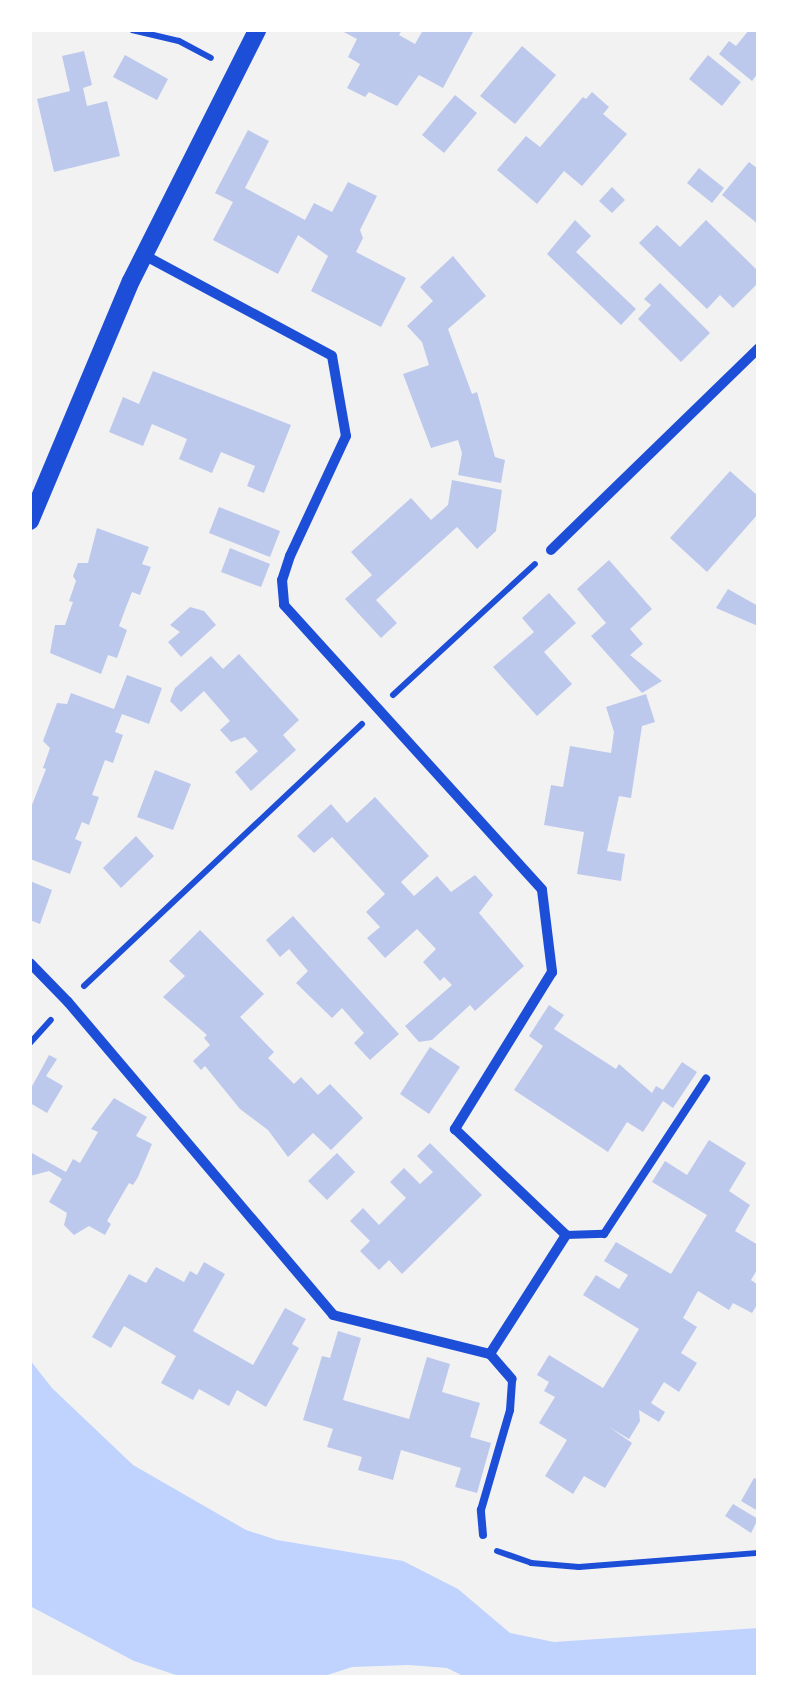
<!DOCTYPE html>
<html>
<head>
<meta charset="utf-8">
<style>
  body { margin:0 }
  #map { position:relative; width:788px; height:1707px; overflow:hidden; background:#f2f2f2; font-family:Signika,sans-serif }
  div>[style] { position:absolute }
  .water>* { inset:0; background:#bfd3fe }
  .building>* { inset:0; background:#bdc9ec }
  .path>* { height:6px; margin:-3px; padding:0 3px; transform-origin:3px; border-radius:3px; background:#1d4ed8 }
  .service>* { height:8px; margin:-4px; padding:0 4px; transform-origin:4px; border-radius:4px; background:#1d4ed8 }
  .minor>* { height:10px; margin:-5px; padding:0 5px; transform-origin:5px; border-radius:5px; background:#1d4ed8 }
  .tertiary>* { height:18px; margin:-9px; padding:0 9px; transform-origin:9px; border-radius:9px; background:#1d4ed8 }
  span { translate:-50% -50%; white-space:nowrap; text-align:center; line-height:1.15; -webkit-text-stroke:10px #fff; paint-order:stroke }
  .frame { position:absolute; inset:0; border:32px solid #fff; pointer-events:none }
</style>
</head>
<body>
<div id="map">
  <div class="water">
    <div style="clip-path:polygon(30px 1360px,52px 1388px,133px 1465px,246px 1530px,277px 1540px,403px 1561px,458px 1589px,510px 1633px,554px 1642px,758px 1628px,758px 1677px,465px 1677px,447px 1668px,409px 1665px,352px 1667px,321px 1677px,182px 1677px,134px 1661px,30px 1606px)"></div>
  </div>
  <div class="building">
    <div style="clip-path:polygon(340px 30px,402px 30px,399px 35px,415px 44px,423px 30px,473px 32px,443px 88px,419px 75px,397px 106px,369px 92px,365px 97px,347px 88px,360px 64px,348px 57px,357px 39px)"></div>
    <div style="clip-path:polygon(749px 30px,758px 30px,758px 73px,752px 81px,719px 54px,729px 41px,736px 46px)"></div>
    <div style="clip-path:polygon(522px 46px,556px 75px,515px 124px,480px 96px)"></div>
    <div style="clip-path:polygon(84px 51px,92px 85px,83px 88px,87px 106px,107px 101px,120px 156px,54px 172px,37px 99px,70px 91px,62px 56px)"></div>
    <div style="clip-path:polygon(125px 55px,168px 79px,157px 100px,113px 77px)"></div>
    <div style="clip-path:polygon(708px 55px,741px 82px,722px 106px,689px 79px)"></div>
    <div style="clip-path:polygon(592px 92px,609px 107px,603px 114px,627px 134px,582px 186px,564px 171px,537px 204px,497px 170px,526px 136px,540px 147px,583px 97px,586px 99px)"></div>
    <div style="clip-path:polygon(455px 95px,477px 113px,444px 153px,422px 135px)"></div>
    <div style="clip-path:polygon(248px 130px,269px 141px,245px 188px,305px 220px,314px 203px,332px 212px,348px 182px,377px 196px,360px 230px,363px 238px,356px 252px,406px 278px,381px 327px,311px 291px,328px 256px,298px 235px,278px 274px,213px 240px,233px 202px,215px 193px)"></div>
    <div style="clip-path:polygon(749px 162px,758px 169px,758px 224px,722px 195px)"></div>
    <div style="clip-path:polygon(699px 168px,724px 188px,712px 203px,687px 183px)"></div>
    <div style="clip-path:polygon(612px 187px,625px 200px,612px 213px,599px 201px)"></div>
    <div style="clip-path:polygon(575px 220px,591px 236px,576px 252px,636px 309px,621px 325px,547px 254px)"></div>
    <div style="clip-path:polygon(706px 220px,758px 271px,758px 283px,733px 308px,720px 295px,707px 309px,639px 243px,657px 225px,680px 247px)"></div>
    <div style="clip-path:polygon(453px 256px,486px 296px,448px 329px,472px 394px,477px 392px,495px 457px,505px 460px,501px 483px,458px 475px,462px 453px,458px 440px,431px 448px,403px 374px,429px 365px,422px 342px,407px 326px,433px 301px,420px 287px)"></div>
    <div style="clip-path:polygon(660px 283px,710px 333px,681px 362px,638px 319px,651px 305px,644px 299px)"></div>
    <div style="clip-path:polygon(153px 371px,291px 425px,264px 493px,247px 486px,255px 466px,221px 452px,212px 473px,179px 459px,187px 439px,152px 424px,143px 446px,109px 432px,123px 397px,139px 404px)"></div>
    <div style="clip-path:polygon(730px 471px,758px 496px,758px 514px,707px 572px,670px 538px)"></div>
    <div style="clip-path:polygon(452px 480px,502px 490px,496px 531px,477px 549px,457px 527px,376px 600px,397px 623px,381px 638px,345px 599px,372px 575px,351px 552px,411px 498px,431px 520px,448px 505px)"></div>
    <div style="clip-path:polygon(219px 507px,280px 531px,270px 557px,209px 533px)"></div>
    <div style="clip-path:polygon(97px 528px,149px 547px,142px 564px,151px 567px,140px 595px,132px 592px,125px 610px,119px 626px,127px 630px,117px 658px,108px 655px,101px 674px,50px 653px,55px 625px,65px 625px,73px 602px,69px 601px,76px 581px,73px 576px,78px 563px,88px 563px)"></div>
    <div style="clip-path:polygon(230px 548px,270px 564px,261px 587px,221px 572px)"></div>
    <div style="clip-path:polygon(609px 560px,652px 609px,630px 629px,643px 644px,630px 655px,662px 681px,642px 693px,591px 636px,606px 623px,577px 589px)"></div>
    <div style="clip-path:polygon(728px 589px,758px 606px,758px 626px,716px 608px)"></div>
    <div style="clip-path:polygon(549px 593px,576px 623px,544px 652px,572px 684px,537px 716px,493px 667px,534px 632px,522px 618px)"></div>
    <div style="clip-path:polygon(190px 607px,204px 611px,216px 625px,181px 657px,168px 642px,180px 632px,170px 625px)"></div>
    <div style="clip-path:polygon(239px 654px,299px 720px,283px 735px,296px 750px,251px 791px,235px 772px,258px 751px,245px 737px,231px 742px,220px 730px,230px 721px,204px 691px,181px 712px,170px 701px,175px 688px,211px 656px,223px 669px)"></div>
    <div style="clip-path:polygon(127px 675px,162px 688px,149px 724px,122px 714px,115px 732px,123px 735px,113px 763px,105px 760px,92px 795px,99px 797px,89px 825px,82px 822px,75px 839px,82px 842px,70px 874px,30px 859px,30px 810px,46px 769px,43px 768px,50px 748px,43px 741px,57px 703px,67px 704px,71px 693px,114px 709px)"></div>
    <div style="clip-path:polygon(646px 694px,655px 722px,642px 726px,631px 798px,619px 796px,607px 851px,625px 854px,621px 881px,577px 874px,584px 832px,544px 825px,551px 785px,563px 787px,570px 746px,611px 753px,614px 732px,606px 707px)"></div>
    <div style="clip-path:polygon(155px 770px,191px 784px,173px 830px,137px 817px)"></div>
    <div style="clip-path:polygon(375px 797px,429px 856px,401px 882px,414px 896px,437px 876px,451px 892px,475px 875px,493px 895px,479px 913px,524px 966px,475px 1011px,470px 1005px,432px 1040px,419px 1042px,405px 1026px,452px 985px,444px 977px,440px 981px,423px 962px,436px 949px,417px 929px,385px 958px,367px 938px,380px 927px,366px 912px,385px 894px,332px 837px,314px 853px,297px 836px,331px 804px,347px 823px)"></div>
    <div style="clip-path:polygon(136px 836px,154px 856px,121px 888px,103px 868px)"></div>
    <div style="clip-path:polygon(30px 881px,52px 890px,40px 924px,30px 920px)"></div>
    <div style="clip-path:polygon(293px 916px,399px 1034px,370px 1060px,354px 1043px,364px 1033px,342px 1008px,332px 1018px,296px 983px,308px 971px,289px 949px,280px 957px,266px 940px)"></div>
    <div style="clip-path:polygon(200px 930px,264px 994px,240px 1017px,274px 1052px,268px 1058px,294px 1084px,301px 1077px,318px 1095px,330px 1084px,363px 1118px,331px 1150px,313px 1133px,288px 1157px,268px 1130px,240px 1109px,205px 1066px,201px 1070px,193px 1061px,210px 1045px,204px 1038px,207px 1035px,163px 997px,185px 976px,169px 961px)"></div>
    <div style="clip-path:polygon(549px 1005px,564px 1015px,554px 1029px,616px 1069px,619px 1064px,652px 1093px,656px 1086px,663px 1090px,682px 1062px,697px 1072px,673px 1108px,663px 1101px,643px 1132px,627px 1122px,608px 1152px,514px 1090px,543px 1046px,529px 1036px)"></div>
    <div style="clip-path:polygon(430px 1047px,460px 1067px,429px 1114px,400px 1094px)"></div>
    <div style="clip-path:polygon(49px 1055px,57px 1059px,46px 1076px,63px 1086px,47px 1113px,30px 1103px,30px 1090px)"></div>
    <div style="clip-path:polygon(114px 1098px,147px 1117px,136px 1136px,152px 1144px,138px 1177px,133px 1185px,129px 1183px,107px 1221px,111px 1224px,105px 1235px,89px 1226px,74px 1235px,64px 1225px,67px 1213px,49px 1202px,62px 1179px,49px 1171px,30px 1176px,30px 1152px,66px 1172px,73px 1159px,80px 1163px,98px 1132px,91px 1129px)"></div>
    <div style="clip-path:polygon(709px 1140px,746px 1163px,729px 1191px,750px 1205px,735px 1231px,758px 1245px,758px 1268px,751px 1280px,758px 1285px,758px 1303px,752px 1313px,733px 1303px,729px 1310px,698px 1291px,683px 1318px,697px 1327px,681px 1353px,697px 1363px,679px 1392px,664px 1382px,651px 1403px,665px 1412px,659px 1422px,639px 1410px,640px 1421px,629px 1439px,609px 1427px,632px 1443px,605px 1488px,584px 1476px,573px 1494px,545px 1476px,567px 1440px,539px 1423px,555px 1397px,544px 1391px,549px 1382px,537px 1375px,549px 1355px,603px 1388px,639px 1329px,583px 1295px,596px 1275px,619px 1289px,628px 1275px,604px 1261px,616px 1242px,671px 1274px,707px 1215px,652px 1182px,665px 1161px,687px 1175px)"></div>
    <div style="clip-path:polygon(430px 1143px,482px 1195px,402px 1274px,389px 1260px,379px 1270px,360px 1251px,370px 1241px,350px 1221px,363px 1208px,379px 1225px,406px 1198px,390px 1182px,404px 1168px,420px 1184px,433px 1172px,417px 1156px)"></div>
    <div style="clip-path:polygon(337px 1153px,355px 1172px,327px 1200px,308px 1181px)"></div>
    <div style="clip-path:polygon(204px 1262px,225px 1274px,193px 1331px,253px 1365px,285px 1308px,306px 1319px,292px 1344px,299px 1348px,266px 1407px,237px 1390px,229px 1406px,199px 1389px,193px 1400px,161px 1383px,176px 1356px,124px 1326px,111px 1348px,92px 1337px,129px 1274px,146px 1283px,156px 1267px,184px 1282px,190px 1271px,197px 1275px)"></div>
    <div style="clip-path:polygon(338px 1331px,361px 1338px,343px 1400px,409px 1419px,427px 1357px,450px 1364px,442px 1392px,480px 1403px,470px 1437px,491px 1443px,477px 1493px,455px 1487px,461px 1468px,401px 1450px,393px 1480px,358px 1470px,362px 1457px,327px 1447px,333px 1429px,303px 1420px,322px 1356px,330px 1358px)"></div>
    <div style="clip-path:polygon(754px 1478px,758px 1480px,758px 1511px,741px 1501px)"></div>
    <div style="clip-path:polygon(733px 1504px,758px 1519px,751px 1533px,725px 1516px)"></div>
  </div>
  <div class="path">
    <div style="left:132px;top:30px;width:48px;rotate:13.2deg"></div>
    <div style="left:179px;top:41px;width:36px;rotate:28deg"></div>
    <div style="left:393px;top:695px;width:193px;rotate:-42.7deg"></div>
    <div style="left:84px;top:986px;width:382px;rotate:-43.3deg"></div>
    <div style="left:30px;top:1043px;width:31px;rotate:-48deg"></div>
    <div style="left:497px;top:1551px;width:36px;rotate:19deg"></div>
    <div style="left:531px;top:1563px;width:48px;rotate:4.8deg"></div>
    <div style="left:579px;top:1567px;width:180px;rotate:-4.5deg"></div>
  </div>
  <div class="service">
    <div style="left:566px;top:1235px;width:38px;rotate:-2deg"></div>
    <div style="left:604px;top:1234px;width:186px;rotate:-56.7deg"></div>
    <div style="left:483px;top:1535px;width:25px;rotate:-95deg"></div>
    <div style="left:481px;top:1510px;width:104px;rotate:-73.8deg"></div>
    <div style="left:510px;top:1410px;width:31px;rotate:-86deg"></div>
  </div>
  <div class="minor">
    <div style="left:144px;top:255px;width:213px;rotate:28.2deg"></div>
    <div style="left:332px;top:356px;width:81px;rotate:80.1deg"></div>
    <div style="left:346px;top:436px;width:132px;rotate:115deg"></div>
    <div style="left:290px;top:556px;width:25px;rotate:108deg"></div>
    <div style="left:282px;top:580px;width:25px;rotate:85deg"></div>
    <div style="left:284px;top:605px;width:384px;rotate:47.8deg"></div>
    <div style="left:542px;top:890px;width:83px;rotate:83deg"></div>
    <div style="left:552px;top:972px;width:185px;rotate:121.7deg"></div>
    <div style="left:455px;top:1129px;width:153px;rotate:43.7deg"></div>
    <div style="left:566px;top:1235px;width:141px;rotate:122.6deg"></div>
    <div style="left:551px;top:550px;width:289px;rotate:-44.2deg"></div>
    <div style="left:30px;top:963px;width:54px;rotate:45.7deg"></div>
    <div style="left:68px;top:1002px;width:410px;rotate:49.7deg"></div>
    <div style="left:333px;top:1315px;width:162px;rotate:14deg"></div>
    <div style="left:490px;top:1354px;width:33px;rotate:49deg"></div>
  </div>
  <div class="tertiary">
    <div style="left:30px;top:521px;width:260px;rotate:-67.2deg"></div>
    <div style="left:131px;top:281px;width:281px;rotate:-63.3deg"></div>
  </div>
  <div class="frame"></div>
</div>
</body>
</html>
